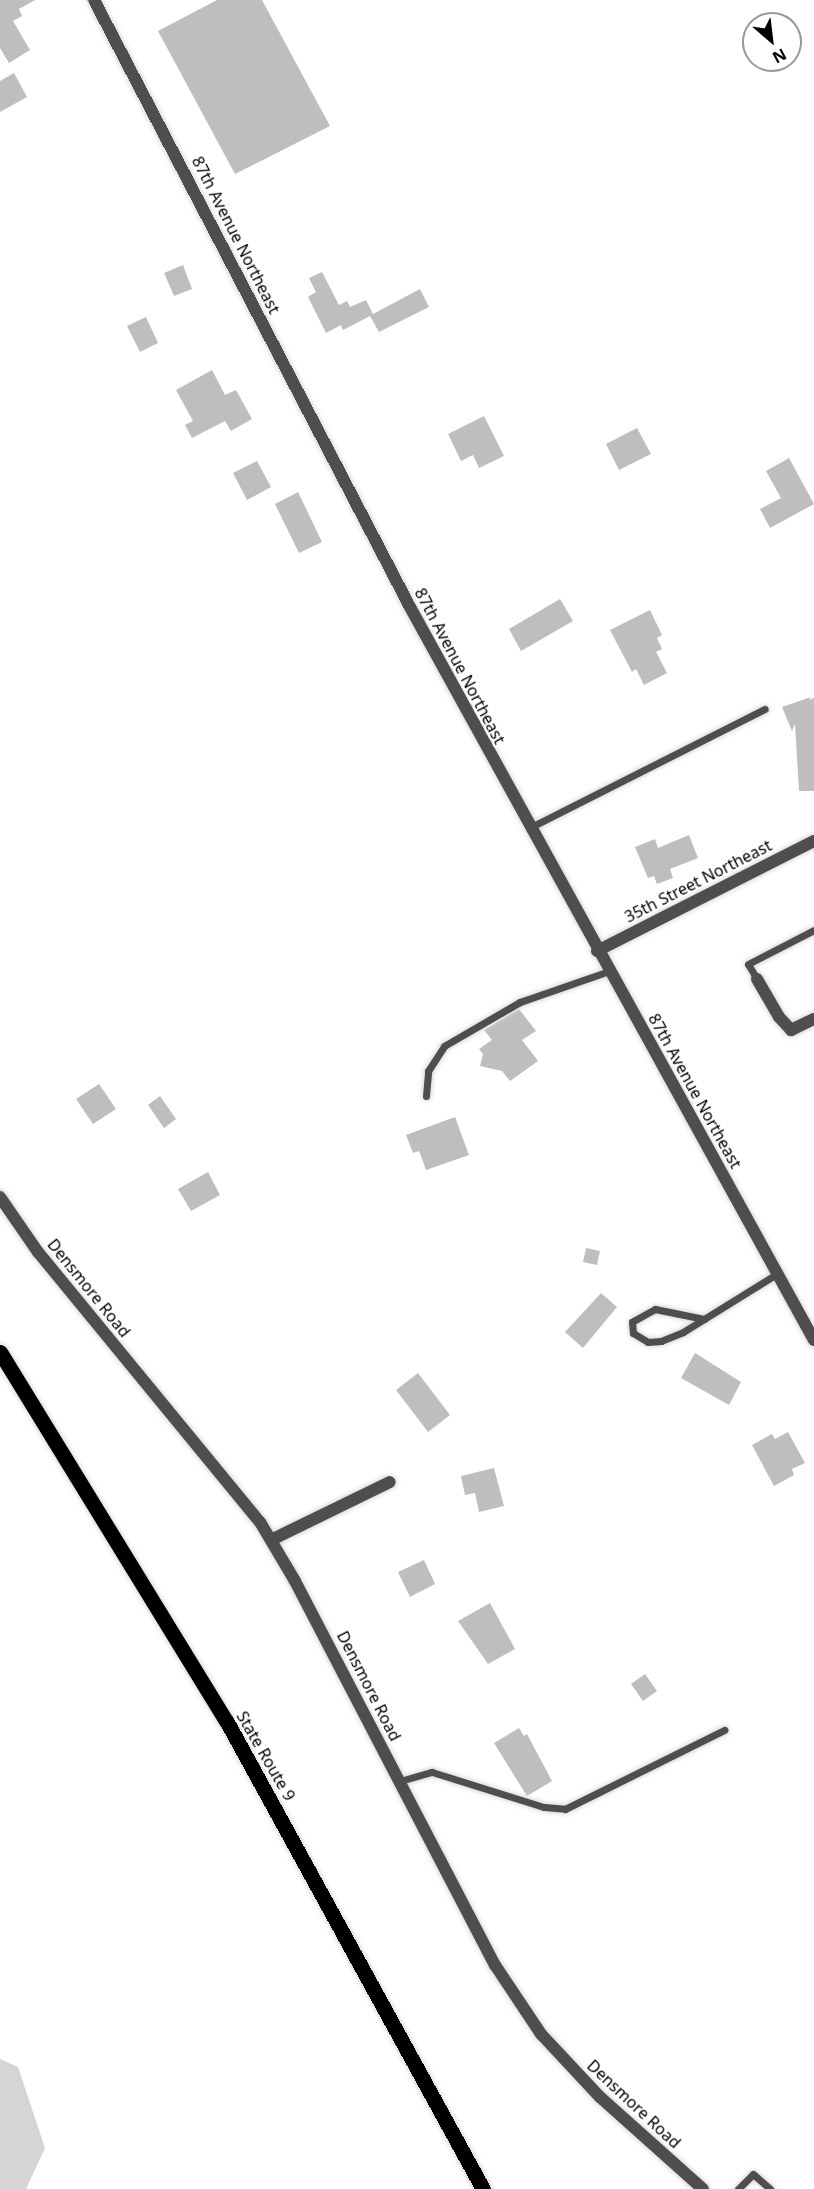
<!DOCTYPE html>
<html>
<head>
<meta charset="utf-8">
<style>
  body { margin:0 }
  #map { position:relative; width:814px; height:2189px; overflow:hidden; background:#fff; font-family:"Noto Sans",sans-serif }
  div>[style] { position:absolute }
  .green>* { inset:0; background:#d5d5d5 }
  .building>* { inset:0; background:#bebebe }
  .roads { filter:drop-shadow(0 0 2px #dbdbdb) drop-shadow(0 0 2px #dbdbdb) }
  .service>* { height:7px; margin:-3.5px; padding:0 3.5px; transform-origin:3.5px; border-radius:3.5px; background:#4e4e4e }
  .minor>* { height:12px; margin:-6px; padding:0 6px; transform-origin:6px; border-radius:6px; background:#4e4e4e }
  .primary>* { height:15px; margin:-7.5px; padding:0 7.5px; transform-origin:7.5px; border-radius:7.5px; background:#000 }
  span { translate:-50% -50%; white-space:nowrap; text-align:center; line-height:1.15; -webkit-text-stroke:4.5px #fff; paint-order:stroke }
  .street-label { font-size:16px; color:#000 }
  .north { position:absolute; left:742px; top:12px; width:60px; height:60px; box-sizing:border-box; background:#fff; border:2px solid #999; border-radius:50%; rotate:152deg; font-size:16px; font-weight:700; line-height:24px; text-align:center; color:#000 }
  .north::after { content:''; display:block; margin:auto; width:21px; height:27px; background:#000; clip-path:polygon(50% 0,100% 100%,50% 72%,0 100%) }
</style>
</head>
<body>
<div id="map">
  <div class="green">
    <div style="clip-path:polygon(0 2059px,18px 2067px,45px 2148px,26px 2189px,0 2189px)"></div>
  </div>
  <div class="building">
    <div style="clip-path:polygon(0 0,35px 0,19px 9px,22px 16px,13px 21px,30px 50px,9px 63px,0 48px)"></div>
    <div style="clip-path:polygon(217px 0,262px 0,330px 126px,235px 174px,158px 31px)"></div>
    <div style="clip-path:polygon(14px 73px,27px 97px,0 112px,0 81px)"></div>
    <div style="clip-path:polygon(183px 265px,192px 289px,174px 296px,164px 273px)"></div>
    <div style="clip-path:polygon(322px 272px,339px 305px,347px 301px,350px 307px,366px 300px,373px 314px,420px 289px,429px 307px,379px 332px,370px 316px,343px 330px,341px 325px,326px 333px,308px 297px,316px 292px,309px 278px)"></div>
    <div style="clip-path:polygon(146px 317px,158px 343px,140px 352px,127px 326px)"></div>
    <div style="clip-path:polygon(212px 370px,225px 395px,236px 390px,252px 419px,231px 431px,225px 421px,192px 438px,185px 425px,193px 421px,176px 390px)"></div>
    <div style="clip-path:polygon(484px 416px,504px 456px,479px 468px,473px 455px,461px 461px,448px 434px)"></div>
    <div style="clip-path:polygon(637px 428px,651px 454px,619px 470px,606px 444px)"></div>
    <div style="clip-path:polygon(789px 458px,814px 504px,770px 528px,760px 509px,781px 498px,766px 471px)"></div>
    <div style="clip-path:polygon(257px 461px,271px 487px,247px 500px,233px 473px)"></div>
    <div style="clip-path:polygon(298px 492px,322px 542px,299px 553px,275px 504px)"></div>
    <div style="clip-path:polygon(560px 599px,573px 621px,521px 651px,509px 629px)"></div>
    <div style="clip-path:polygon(650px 610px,662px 635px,657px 638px,662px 649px,656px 652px,667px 673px,644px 685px,636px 669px,632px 672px,610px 630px)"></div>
    <div style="clip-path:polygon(811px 697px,809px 700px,814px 698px,814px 791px,799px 791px,795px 724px,792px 731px,782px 707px)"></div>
    <div style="clip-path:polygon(689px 835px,698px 858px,670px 869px,673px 878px,657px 884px,654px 876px,648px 878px,635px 847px,655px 839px,658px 848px)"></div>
    <div style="clip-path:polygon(519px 1009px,536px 1031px,522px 1040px,538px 1061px,510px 1081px,502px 1071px,480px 1066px,483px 1054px,479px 1049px,492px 1040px,484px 1030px)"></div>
    <div style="clip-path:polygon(99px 1084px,116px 1109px,93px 1124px,76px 1099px)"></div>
    <div style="clip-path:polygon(160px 1096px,176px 1119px,164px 1128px,148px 1105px)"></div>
    <div style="clip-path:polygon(455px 1117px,469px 1155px,426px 1170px,419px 1151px,413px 1153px,406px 1135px)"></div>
    <div style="clip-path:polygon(208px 1172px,220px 1195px,191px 1211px,178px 1189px)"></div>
    <div style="clip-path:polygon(586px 1248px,600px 1251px,597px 1265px,583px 1262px)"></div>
    <div style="clip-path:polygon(601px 1293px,617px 1307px,583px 1348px,565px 1332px)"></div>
    <div style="clip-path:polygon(695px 1353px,741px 1382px,729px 1405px,681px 1378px)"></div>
    <div style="clip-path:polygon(418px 1373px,450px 1415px,428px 1432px,396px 1390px)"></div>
    <div style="clip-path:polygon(788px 1432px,805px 1463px,792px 1469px,794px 1475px,774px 1486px,752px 1445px,772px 1434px,775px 1439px)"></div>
    <div style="clip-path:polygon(494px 1468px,504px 1506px,479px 1512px,475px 1493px,465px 1495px,461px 1476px)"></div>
    <div style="clip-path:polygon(424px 1560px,435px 1584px,410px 1597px,398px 1572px)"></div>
    <div style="clip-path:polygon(490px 1603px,515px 1649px,488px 1664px,458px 1621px)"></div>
    <div style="clip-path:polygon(645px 1674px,657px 1691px,643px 1701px,631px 1684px)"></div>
    <div style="clip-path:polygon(519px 1728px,524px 1736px,527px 1734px,552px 1781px,527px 1796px,494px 1743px)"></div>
  </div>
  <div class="roads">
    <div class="service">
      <div style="left:529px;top:828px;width:264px;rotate:-26.8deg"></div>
      <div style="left:757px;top:979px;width:17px;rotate:-121deg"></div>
      <div style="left:748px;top:964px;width:74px;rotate:-27.3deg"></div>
      <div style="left:426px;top:1096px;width:25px;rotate:-85deg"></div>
      <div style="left:428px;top:1071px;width:30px;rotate:-57deg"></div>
      <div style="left:444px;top:1046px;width:88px;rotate:-30.1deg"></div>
      <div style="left:520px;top:1002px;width:94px;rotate:-19.2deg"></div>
      <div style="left:704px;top:1319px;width:50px;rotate:-168.5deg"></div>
      <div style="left:655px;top:1309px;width:26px;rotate:151deg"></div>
      <div style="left:632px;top:1322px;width:11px;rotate:85deg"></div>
      <div style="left:633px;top:1333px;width:17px;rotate:31deg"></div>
      <div style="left:648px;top:1342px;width:13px;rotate:-4deg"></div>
      <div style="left:661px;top:1341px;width:24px;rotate:-22deg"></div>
      <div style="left:683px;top:1332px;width:112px;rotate:-31.8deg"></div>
      <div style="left:400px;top:1781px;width:33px;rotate:-16deg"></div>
      <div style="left:432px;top:1772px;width:117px;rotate:17.4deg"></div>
      <div style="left:544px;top:1807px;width:21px;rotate:5deg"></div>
      <div style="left:565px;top:1809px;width:178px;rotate:-26.4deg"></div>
      <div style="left:738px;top:2189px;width:21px;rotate:-45deg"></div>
      <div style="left:753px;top:2174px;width:23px;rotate:41deg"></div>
    </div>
    <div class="minor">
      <div style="left:94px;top:0;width:684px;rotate:62.5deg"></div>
      <div style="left:410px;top:607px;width:837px;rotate:61.14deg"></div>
      <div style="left:597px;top:951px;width:243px;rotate:-26.9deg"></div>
      <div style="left:757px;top:979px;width:44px;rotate:59.9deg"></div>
      <div style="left:779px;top:1017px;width:18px;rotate:47deg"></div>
      <div style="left:791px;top:1030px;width:25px;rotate:-26deg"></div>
      <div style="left:0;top:1197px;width:67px;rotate:55.4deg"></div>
      <div style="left:38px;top:1252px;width:350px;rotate:50.6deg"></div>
      <div style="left:260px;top:1522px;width:69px;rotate:59.3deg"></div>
      <div style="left:295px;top:1581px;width:433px;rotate:62.5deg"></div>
      <div style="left:495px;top:1965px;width:83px;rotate:56.3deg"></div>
      <div style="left:541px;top:2034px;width:86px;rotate:46.9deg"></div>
      <div style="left:600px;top:2097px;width:138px;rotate:41.8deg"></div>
      <div style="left:271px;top:1540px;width:132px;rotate:-26deg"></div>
    </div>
    <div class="primary">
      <div style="left:0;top:1352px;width:434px;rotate:58.5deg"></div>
      <div style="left:227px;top:1722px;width:533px;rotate:61.27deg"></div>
    </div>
  </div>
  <div class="street-label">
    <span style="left:236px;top:235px;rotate:63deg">87th Avenue Northeast</span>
    <span style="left:460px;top:666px;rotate:62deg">87th Avenue Northeast</span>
    <span style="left:698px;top:881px;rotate:-27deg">35th Street Northeast</span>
    <span style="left:695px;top:1091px;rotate:61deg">87th Avenue Northeast</span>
    <span style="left:89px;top:1288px;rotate:51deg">Densmore Road</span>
    <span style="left:369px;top:1686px;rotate:63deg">Densmore Road</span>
    <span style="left:266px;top:1756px;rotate:60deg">State Route 9</span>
    <span style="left:634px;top:2104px;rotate:43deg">Densmore Road</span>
  </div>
  <div class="north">N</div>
</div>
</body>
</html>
